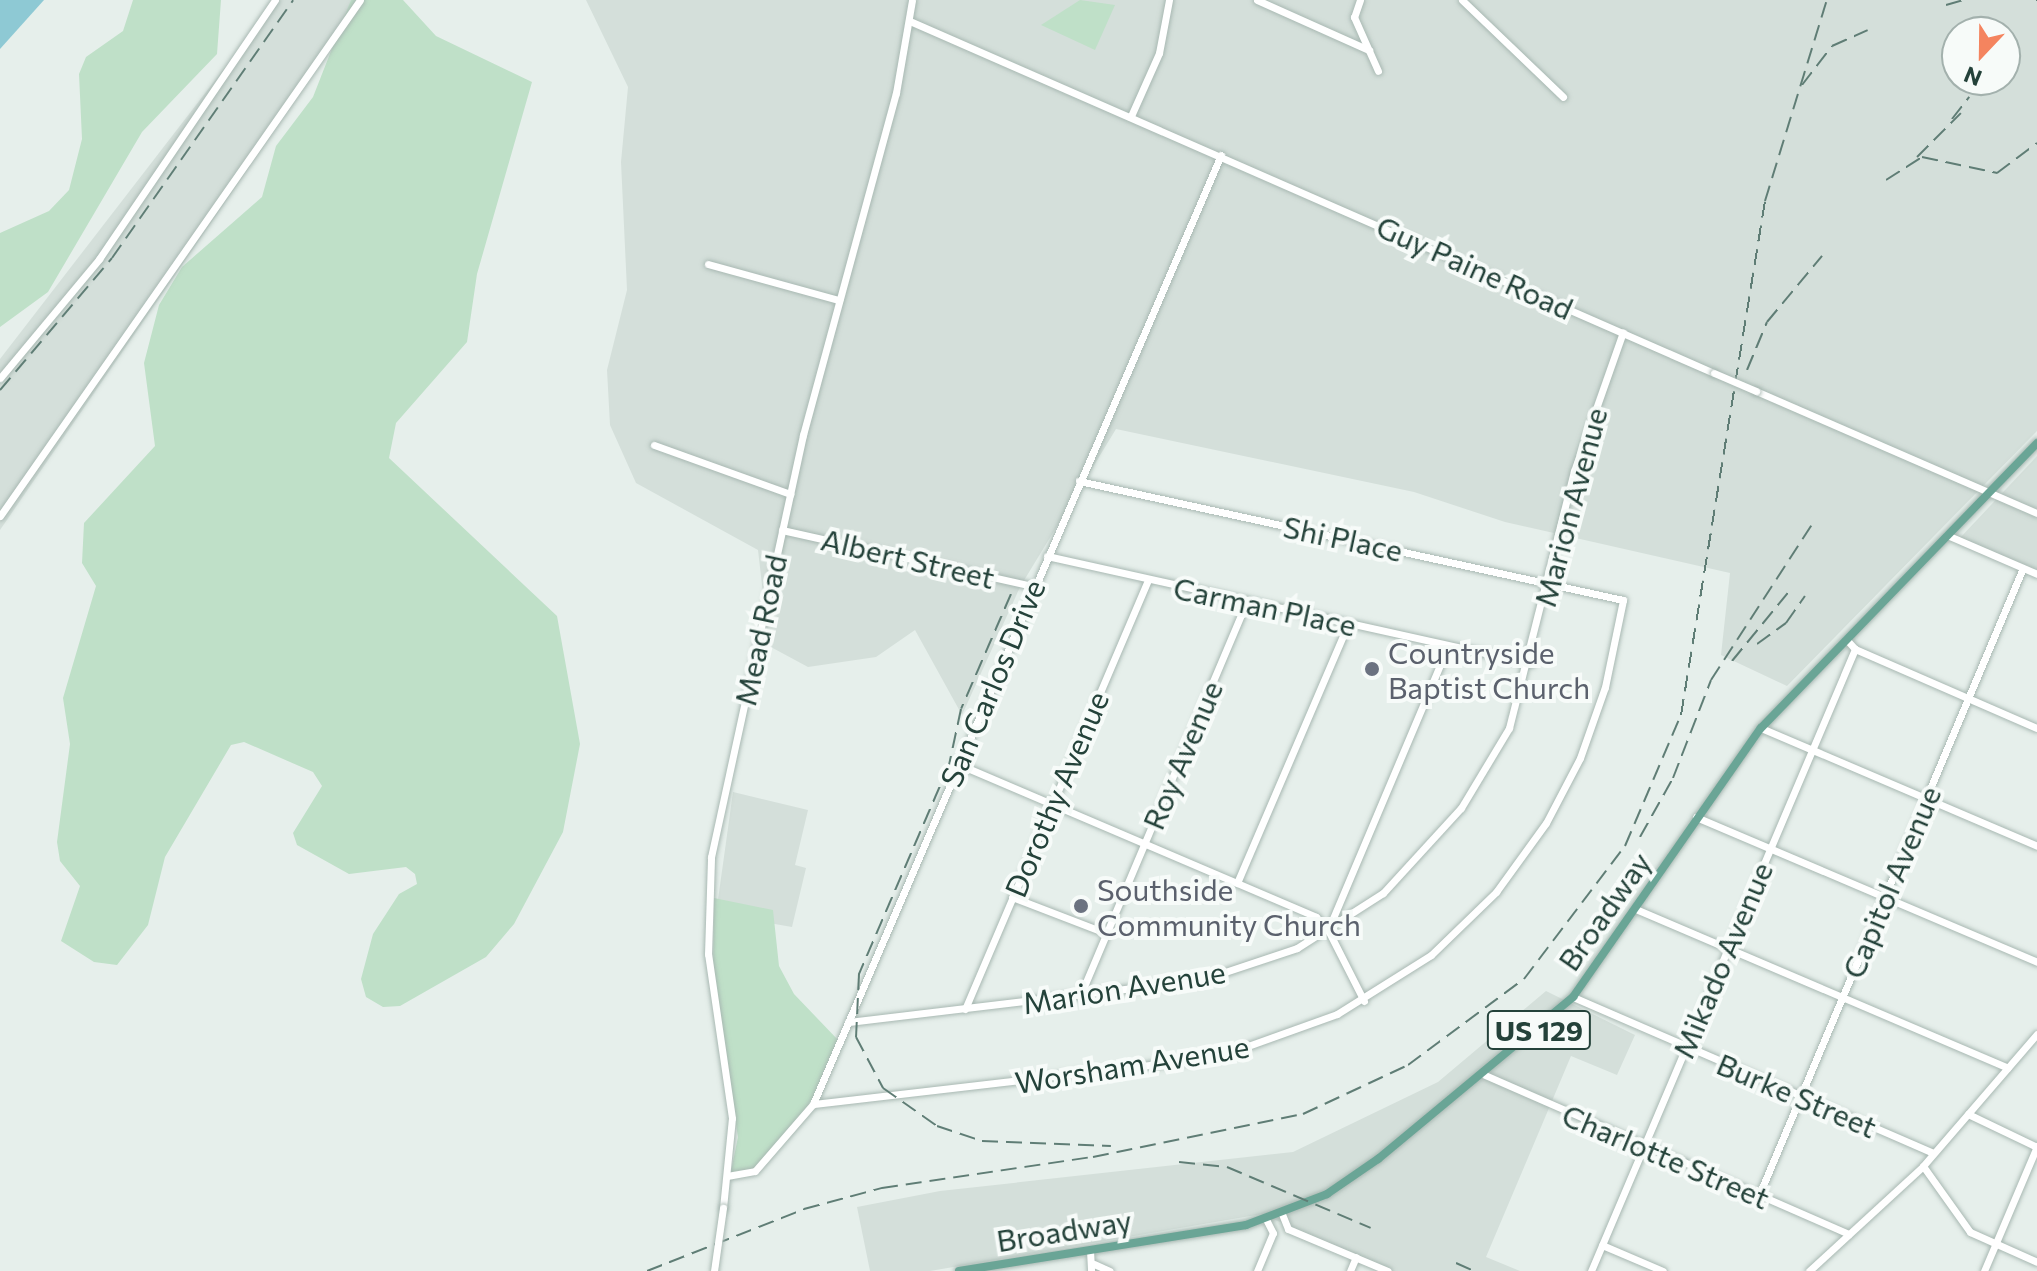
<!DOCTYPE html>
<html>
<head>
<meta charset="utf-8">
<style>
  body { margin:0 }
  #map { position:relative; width:2037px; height:1271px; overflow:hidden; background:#e6efeb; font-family:Commissioner,sans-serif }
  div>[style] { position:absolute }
  .built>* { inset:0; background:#d4dfda }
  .green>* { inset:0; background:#bfe0c8 }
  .water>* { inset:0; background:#8ec9d4 }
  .roads { filter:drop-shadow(0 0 2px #a8b8b2) drop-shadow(0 0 2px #a8b8b2) }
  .minor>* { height:7px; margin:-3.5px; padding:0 3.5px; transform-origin:3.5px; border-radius:3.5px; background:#fff }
  .major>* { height:8px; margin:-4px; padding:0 4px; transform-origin:4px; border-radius:4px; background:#6aa596 }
  .rail>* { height:2px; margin-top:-1px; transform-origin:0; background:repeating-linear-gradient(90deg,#5f7d75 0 16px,transparent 0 24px) }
  .bridges { filter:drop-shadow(0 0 2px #a8b8b2) drop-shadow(0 0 2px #a8b8b2) }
  .minor-bridge>* { height:7px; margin:-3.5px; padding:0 3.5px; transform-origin:3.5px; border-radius:3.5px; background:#fff }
  .dots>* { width:22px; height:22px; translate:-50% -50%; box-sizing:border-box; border:4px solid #f7fbf9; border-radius:50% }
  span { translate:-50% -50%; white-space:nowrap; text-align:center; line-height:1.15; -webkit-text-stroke:8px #f7fbf9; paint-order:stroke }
  .shield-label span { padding:2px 6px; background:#f7fbf9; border:2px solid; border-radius:6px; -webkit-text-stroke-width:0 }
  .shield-label { font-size:28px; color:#24423a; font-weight:700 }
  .street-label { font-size:30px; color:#24423a }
  .worship-label { font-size:30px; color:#5b616d }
  .left { translate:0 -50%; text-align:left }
  .north { position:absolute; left:1941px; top:16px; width:80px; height:80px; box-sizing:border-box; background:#f7fbf9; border:2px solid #a3b1ad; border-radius:50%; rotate:202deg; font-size:22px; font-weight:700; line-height:32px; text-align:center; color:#24423a }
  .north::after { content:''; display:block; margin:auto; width:28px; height:36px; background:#f4845f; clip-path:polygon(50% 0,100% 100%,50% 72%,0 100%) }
</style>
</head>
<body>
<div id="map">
  <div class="built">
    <div style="clip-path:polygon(277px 0,364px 0,0 530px,0 359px)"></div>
    <div style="clip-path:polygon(evenodd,586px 0,2037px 0,2037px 431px,1787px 686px,1721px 655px,1730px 573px,1505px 522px,1414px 492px,1116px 429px,1020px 587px,962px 715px,915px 630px,876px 657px,808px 667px,769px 646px,758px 550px,636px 483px,610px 425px,607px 370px,627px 290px,621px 162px,628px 87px,586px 0,1957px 32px,2005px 32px,2005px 80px,1957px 80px,1957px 32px)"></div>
    <div style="clip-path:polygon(2037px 456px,2037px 571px,1959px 539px)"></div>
    <div style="clip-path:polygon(733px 792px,808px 810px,795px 865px,806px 868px,792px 927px,716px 914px)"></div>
    <div style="clip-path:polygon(1546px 991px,1635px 1035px,1617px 1075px,1571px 1056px,1486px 1257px,1520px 1271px,1392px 1271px,1262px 1214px,930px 1271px,870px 1271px,857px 1207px,940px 1191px,1293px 1152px,1438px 1082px)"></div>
  </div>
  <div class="green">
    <div style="clip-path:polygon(133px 0,221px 0,217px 54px,142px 132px,48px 292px,0 327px,0 233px,49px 211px,69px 190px,82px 139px,79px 74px,86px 57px,123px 31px)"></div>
    <div style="clip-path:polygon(351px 0,403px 0,436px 36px,532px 82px,477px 274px,467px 342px,396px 423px,389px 458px,557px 616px,580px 744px,563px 832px,514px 924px,486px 957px,400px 1006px,383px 1007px,366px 997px,361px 979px,373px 934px,399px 894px,417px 884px,415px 874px,406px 867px,349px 874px,297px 845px,293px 833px,322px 786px,313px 772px,244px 742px,231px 745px,165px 857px,148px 925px,117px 965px,94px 962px,61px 941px,80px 886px,60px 861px,57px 842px,70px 744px,63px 698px,96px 586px,82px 563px,84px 523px,155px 446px,144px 363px,159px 305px,182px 267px,262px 197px,276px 146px,313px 97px)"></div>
    <div style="clip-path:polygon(1080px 0,1115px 5px,1095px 50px,1041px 25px)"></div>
    <div style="clip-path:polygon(714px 898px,773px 910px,779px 966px,794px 994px,839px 1041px,812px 1105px,758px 1168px,730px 1176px,738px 1137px,713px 978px)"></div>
  </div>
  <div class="water">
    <div style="clip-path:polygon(0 0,44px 0,0 49px)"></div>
  </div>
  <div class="roads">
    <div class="minor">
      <div style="left:1257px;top:0;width:123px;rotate:24.1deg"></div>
      <div style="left:1360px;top:0;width:18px;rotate:109deg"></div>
      <div style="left:1354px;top:17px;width:59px;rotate:66deg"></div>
      <div style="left:1462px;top:0;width:140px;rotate:43.8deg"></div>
      <div style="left:912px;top:22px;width:875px;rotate:23.64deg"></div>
      <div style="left:1131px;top:116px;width:69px;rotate:-66deg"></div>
      <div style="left:1159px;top:53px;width:54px;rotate:-79.3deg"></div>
      <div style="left:708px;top:264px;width:136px;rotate:15.4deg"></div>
      <div style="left:0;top:378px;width:155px;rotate:-50.2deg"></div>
      <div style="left:99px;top:259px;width:313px;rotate:-55.8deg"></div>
      <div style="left:1756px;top:391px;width:306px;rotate:23.5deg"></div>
      <div style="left:654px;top:445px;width:145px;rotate:19.8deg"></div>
      <div style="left:0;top:516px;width:629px;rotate:-55.1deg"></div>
      <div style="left:782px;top:530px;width:257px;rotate:12.6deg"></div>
      <div style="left:1947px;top:535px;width:98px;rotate:23.4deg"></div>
      <div style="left:1047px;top:556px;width:496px;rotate:12.5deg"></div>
      <div style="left:1846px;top:639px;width:13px;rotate:48deg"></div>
      <div style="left:1855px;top:649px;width:198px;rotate:23.5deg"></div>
      <div style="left:1761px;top:728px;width:300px;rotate:23.1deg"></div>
      <div style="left:958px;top:764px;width:389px;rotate:23.1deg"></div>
      <div style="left:1316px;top:917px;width:18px;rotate:47deg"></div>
      <div style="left:1696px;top:817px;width:371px;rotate:23deg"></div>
      <div style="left:1237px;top:883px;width:282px;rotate:-66.8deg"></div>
      <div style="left:1012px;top:897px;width:101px;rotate:21deg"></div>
      <div style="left:1638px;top:910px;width:402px;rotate:23.1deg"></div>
      <div style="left:1080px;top:996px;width:429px;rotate:-67.1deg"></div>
      <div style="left:1573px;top:997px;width:392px;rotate:23.4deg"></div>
      <div style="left:1364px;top:1001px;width:80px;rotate:-116.9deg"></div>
      <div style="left:1328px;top:930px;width:308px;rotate:-67.1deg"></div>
      <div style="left:965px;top:1009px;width:466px;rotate:-66.9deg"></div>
      <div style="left:848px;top:1022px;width:355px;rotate:-6.8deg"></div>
      <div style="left:1201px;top:980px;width:101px;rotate:-18.4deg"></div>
      <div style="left:1297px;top:948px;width:102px;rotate:-32.6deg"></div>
      <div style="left:1383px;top:893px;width:115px;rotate:-47.5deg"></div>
      <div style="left:1461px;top:808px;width:93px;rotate:-59deg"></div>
      <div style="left:1509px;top:728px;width:265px;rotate:-75.8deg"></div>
      <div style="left:1574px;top:471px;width:147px;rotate:-70.6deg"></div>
      <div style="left:1485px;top:1075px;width:397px;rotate:23.6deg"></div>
      <div style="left:813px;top:1104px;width:407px;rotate:-6.6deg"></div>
      <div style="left:1217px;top:1057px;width:127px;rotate:-19.7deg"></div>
      <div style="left:1337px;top:1014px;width:111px;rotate:-32.1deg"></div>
      <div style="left:1431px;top:955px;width:91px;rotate:-44.1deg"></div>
      <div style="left:1496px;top:892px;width:85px;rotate:-54.1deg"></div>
      <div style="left:1546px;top:823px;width:73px;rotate:-62.4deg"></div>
      <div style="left:1580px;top:758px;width:75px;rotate:-70.6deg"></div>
      <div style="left:1605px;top:687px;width:89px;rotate:-78.3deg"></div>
      <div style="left:1623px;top:600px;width:557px;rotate:-167.66deg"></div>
      <div style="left:1968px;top:1114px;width:76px;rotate:25.6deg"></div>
      <div style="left:1923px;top:1166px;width:81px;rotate:54.5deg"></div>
      <div style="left:1970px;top:1232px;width:73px;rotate:24.1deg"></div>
      <div style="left:727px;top:1176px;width:28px;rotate:-10deg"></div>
      <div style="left:755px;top:1171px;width:89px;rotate:-49.1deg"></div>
      <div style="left:813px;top:1104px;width:1033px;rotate:-66.74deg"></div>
      <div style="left:1759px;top:1195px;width:680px;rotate:-67.17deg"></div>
      <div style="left:723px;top:1208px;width:90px;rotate:-84.3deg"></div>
      <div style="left:732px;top:1118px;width:166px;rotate:-98.3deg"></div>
      <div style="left:708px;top:954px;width:97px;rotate:-88.2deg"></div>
      <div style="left:711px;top:857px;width:432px;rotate:-77.7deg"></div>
      <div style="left:803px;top:435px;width:354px;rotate:-74.8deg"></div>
      <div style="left:896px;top:93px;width:94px;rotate:-80.2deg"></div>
      <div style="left:1282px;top:1214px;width:16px;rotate:68deg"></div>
      <div style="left:1288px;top:1229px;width:108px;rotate:22.8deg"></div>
      <div style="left:1602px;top:1245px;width:66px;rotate:23.1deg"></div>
      <div style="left:1090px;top:1250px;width:21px;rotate:87deg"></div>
      <div style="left:1094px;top:1264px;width:17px;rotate:24deg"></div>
      <div style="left:1257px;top:1271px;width:41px;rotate:-67.2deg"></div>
      <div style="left:1273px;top:1233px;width:16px;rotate:-117deg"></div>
      <div style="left:1350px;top:1271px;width:15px;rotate:-67deg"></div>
      <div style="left:1591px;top:1271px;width:676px;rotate:-67deg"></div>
      <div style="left:1809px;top:1271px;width:155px;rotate:-42.6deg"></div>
      <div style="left:1923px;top:1166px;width:174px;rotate:-49.2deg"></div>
      <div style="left:1984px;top:1271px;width:136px;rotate:-67deg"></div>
    </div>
    <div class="major">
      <div style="left:959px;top:1271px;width:291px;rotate:-9.1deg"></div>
      <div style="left:1246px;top:1225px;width:87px;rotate:-20.9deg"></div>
      <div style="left:1327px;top:1194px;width:62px;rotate:-34.5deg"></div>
      <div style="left:1378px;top:1159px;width:254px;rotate:-39.7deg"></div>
      <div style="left:1573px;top:997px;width:328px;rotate:-55.1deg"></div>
      <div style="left:1761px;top:728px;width:397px;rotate:-45.9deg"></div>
    </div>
  </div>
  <div class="rail">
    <div style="left:2036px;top:0;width:1px"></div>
    <div style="left:1946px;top:5px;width:18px;rotate:-16deg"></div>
    <div style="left:1802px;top:85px;width:49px;rotate:-52.4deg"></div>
    <div style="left:1832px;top:46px;width:39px;rotate:-24deg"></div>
    <div style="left:1952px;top:119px;width:28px;rotate:-52deg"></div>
    <div style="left:1917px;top:157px;width:62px;rotate:-45deg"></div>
    <div style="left:1886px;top:180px;width:43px;rotate:-32.6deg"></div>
    <div style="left:1922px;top:157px;width:77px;rotate:12deg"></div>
    <div style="left:1997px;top:173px;width:50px;rotate:-36.9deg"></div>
    <div style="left:1747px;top:370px;width:52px;rotate:-67.4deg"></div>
    <div style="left:1767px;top:322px;width:86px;rotate:-50.2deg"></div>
    <div style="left:0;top:390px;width:173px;rotate:-49.7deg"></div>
    <div style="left:112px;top:258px;width:315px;rotate:-54.9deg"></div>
    <div style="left:1011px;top:594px;width:125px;rotate:113.5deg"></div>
    <div style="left:961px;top:709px;width:57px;rotate:102.1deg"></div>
    <div style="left:949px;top:765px;width:228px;rotate:113.3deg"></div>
    <div style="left:859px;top:974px;width:63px;rotate:92.7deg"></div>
    <div style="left:856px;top:1037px;width:58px;rotate:62.1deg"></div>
    <div style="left:883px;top:1088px;width:66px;rotate:35.1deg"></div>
    <div style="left:937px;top:1126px;width:47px;rotate:18.4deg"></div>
    <div style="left:982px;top:1141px;width:129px;rotate:2.2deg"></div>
    <div style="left:1757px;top:644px;width:36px;rotate:-36deg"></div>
    <div style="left:1786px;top:623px;width:33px;rotate:-55deg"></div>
    <div style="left:1732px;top:661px;width:93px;rotate:-50.7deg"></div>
    <div style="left:1640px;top:837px;width:68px;rotate:-60.8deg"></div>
    <div style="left:1673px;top:778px;width:105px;rotate:-68.8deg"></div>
    <div style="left:1711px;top:680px;width:191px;rotate:-57deg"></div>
    <div style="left:1179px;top:1162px;width:48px;rotate:5.9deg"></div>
    <div style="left:1227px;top:1167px;width:156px;rotate:23deg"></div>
    <div style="left:1456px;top:1263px;width:20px;rotate:24deg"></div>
    <div style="left:647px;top:1271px;width:169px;rotate:-21.5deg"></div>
    <div style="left:804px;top:1209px;width:81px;rotate:-15.1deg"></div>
    <div style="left:882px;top:1188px;width:213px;rotate:-8.4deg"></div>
    <div style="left:1093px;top:1157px;width:214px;rotate:-11.6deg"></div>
    <div style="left:1303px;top:1114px;width:116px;rotate:-25deg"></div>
    <div style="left:1408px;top:1065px;width:144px;rotate:-36.6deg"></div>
    <div style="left:1524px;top:979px;width:167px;rotate:-52.8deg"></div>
    <div style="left:1625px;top:846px;width:142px;rotate:-66.9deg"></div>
    <div style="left:1681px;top:715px;width:521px;rotate:-80.72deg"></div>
    <div style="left:1765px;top:201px;width:210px;rotate:-72.9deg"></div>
  </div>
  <div class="bridges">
    <div class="minor-bridge">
      <div style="left:1714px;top:373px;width:46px;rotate:23.2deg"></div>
      <div style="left:714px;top:1271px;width:64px;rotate:-81.9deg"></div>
    </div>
  </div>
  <div class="dots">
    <div style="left:1372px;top:669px;background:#6b7280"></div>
    <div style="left:1081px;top:906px;background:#6b7280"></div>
  </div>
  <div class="shield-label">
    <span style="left:1539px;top:1030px">US 129</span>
  </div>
  <div class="street-label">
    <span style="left:1475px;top:267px;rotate:24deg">Guy Paine Road</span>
    <span style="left:1570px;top:507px;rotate:-75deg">Marion Avenue</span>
    <span style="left:1343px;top:538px;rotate:12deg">Shi Place</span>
    <span style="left:908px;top:558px;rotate:13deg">Albert Street</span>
    <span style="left:1265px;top:606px;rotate:12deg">Carman Place</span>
    <span style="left:760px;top:630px;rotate:-78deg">Mead Road</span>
    <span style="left:992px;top:683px;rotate:-67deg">San Carlos Drive</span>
    <span style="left:1182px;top:755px;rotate:-67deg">Roy Avenue</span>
    <span style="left:1056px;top:794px;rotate:-67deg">Dorothy Avenue</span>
    <span style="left:1891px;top:882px;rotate:-67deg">Capitol Avenue</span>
    <span style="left:1604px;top:911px;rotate:-55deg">Broadway</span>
    <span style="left:1722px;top:960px;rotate:-67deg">Mikado Avenue</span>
    <span style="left:1124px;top:987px;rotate:-9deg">Marion Avenue</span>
    <span style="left:1132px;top:1064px;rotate:-9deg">Worsham Avenue</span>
    <span style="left:1797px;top:1095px;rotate:23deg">Burke Street</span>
    <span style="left:1666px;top:1156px;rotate:23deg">Charlotte Street</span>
    <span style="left:1064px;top:1230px;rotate:-9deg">Broadway</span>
  </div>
  <div class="worship-label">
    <span class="left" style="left:1388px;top:669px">Countryside<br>Baptist Church</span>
    <span class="left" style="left:1097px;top:906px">Southside<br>Community Church</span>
  </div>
  <div class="north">N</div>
</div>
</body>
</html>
